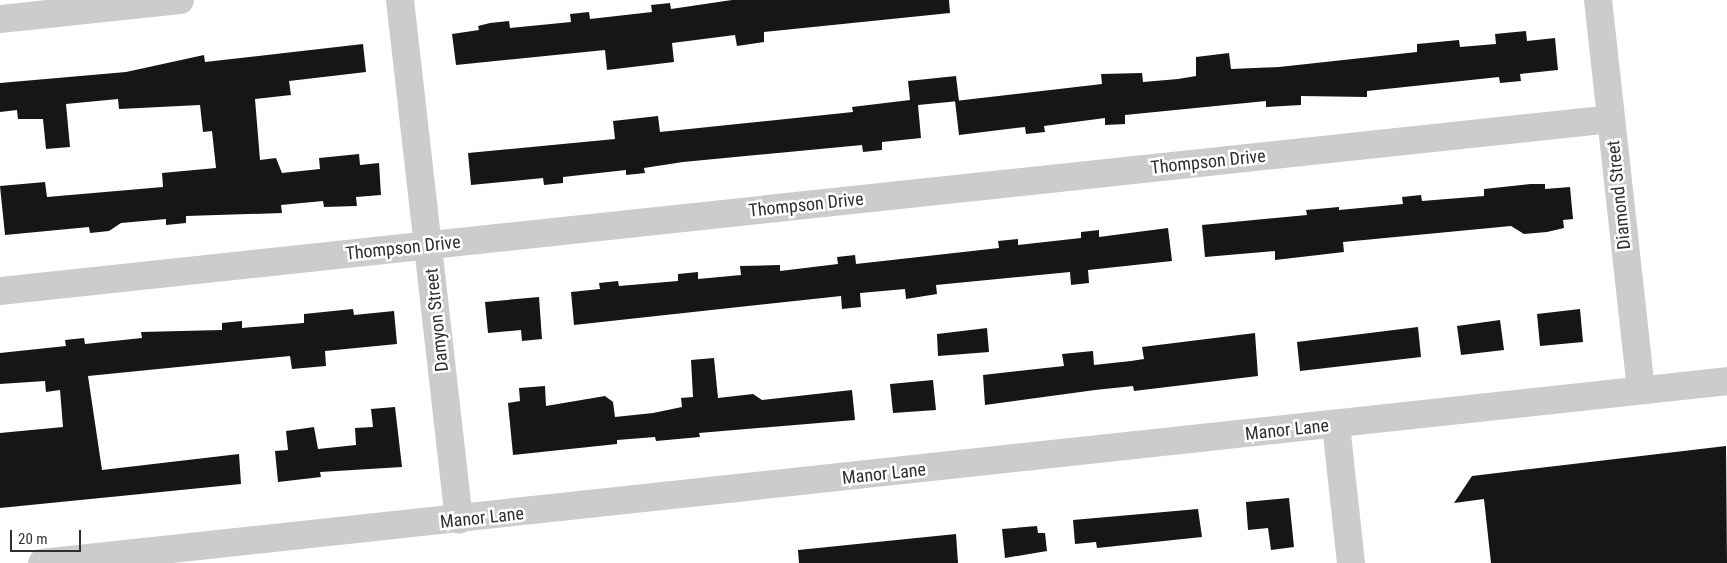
<!DOCTYPE html>
<html>
<head>
<meta charset="utf-8">
<style>
  body { margin:0 }
  #map { position:relative; width:1727px; height:563px; overflow:hidden; background:#fff; font-family:"Roboto Condensed",sans-serif }
  div>[style] { position:absolute }
  .building>* { inset:0; background:#161616 }
  .minor>* { height:28px; margin:-14px; padding:0 14px; transform-origin:14px; border-radius:14px; background:#ccc }
  span { translate:-50% -50%; white-space:nowrap; text-align:center; line-height:1.15; -webkit-text-stroke:5px #fff; paint-order:stroke }
  .street-label { font-size:18px; color:#2f2f2f }
  .scale { position:absolute; left:10px; top:530px; width:71px; height:22px; box-sizing:border-box; border:2px solid #2f2f2f; border-top:0; padding-left:6px; font-size:15px; line-height:18px; white-space:nowrap; color:#2f2f2f; -webkit-text-stroke:4px #fff; paint-order:stroke }
</style>
</head>
<body>
<div id="map">
  <div class="building">
    <div style="clip-path:polygon(732px 0,949px 0,950px 13px,764px 32px,764px 42px,737px 46px,735px 35px,672px 43px,674px 62px,607px 70px,605px 50px,456px 65px,452px 34px,479px 30px,478px 26px,490px 23px,509px 21px,510px 28px,571px 22px,570px 14px,589px 12px,590px 19px,652px 12px,651px 5px,670px 3px,671px 9px)"></div>
    <div style="clip-path:polygon(1526px 31px,1527px 41px,1555px 38px,1558px 70px,1520px 74px,1521px 81px,1500px 83px,1499px 77px,1367px 91px,1367px 97px,1301px 96px,1301px 105px,1266px 107px,1266px 101px,1125px 115px,1125px 124px,1105px 125px,1105px 118px,1044px 126px,1045px 132px,1026px 134px,1025px 127px,959px 135px,955px 101px,1102px 84px,1101px 74px,1142px 73px,1143px 82px,1178px 79px,1196px 76px,1196px 57px,1229px 53px,1231px 69px,1279px 67px,1417px 52px,1417px 44px,1459px 40px,1460px 47px,1496px 44px,1495px 34px)"></div>
    <div style="clip-path:polygon(363px 44px,366px 72px,289px 81px,291px 95px,255px 99px,260px 160px,276px 158px,282px 173px,320px 169px,319px 158px,359px 154px,360px 165px,379px 163px,381px 195px,356px 197px,357px 206px,324px 207px,323px 201px,281px 205px,282px 213px,186px 216px,186px 223px,166px 225px,166px 219px,121px 223px,109px 231px,90px 233px,89px 227px,5px 235px,0 186px,45px 182px,47px 197px,163px 187px,162px 173px,216px 168px,212px 131px,203px 132px,200px 105px,119px 109px,118px 99px,66px 104px,70px 147px,46px 149px,43px 119px,18px 119px,17px 110px,0 112px,0 83px,126px 72px,204px 55px,205px 62px)"></div>
    <div style="clip-path:polygon(956px 76px,959px 101px,918px 105px,921px 138px,882px 142px,882px 150px,863px 152px,862px 145px,683px 162px,644px 168px,645px 173px,626px 175px,626px 170px,563px 177px,563px 183px,544px 185px,543px 178px,471px 185px,468px 153px,615px 139px,613px 121px,658px 116px,660px 132px,853px 112px,852px 107px,910px 100px,908px 81px)"></div>
    <div style="clip-path:polygon(1530px 184px,1545px 184px,1545px 189px,1570px 187px,1573px 219px,1563px 220px,1564px 228px,1547px 232px,1524px 234px,1511px 226px,1343px 242px,1344px 252px,1275px 260px,1275px 251px,1205px 257px,1202px 225px,1307px 215px,1306px 210px,1339px 207px,1339px 210px,1403px 204px,1402px 197px,1421px 195px,1422px 201px,1484px 196px,1484px 189px)"></div>
    <div style="clip-path:polygon(1168px 228px,1172px 261px,1088px 270px,1089px 283px,1071px 285px,1070px 272px,936px 285px,937px 294px,906px 299px,905px 289px,860px 293px,861px 307px,842px 309px,841px 296px,574px 325px,571px 292px,600px 289px,599px 283px,618px 281px,619px 286px,678px 281px,678px 274px,698px 272px,698px 279px,741px 275px,740px 266px,780px 265px,780px 271px,838px 264px,837px 257px,855px 255px,856px 264px,999px 248px,998px 241px,1018px 239px,1018px 245px,1081px 238px,1081px 232px,1099px 230px,1099px 237px)"></div>
    <div style="clip-path:polygon(539px 297px,542px 339px,522px 341px,521px 330px,488px 333px,485px 302px)"></div>
    <div style="clip-path:polygon(353px 309px,354px 315px,394px 311px,397px 344px,325px 351px,326px 366px,292px 369px,290px 356px,88px 376px,102px 470px,239px 454px,241px 484px,0 508px,0 433px,63px 427px,60px 390px,46px 392px,45px 381px,0 384px,0 353px,66px 346px,65px 340px,84px 338px,85px 344px,142px 338px,141px 332px,222px 330px,222px 323px,242px 321px,242px 328px,304px 323px,304px 314px)"></div>
    <div style="clip-path:polygon(1580px 309px,1583px 342px,1540px 346px,1537px 314px)"></div>
    <div style="clip-path:polygon(1500px 320px,1504px 350px,1461px 355px,1457px 326px)"></div>
    <div style="clip-path:polygon(1418px 327px,1421px 357px,1300px 371px,1297px 342px)"></div>
    <div style="clip-path:polygon(987px 328px,989px 352px,938px 356px,937px 334px)"></div>
    <div style="clip-path:polygon(1255px 333px,1258px 376px,1134px 391px,1133px 386px,1095px 390px,985px 405px,983px 375px,1064px 366px,1062px 354px,1093px 351px,1094px 365px,1131px 361px,1144px 359px,1142px 347px)"></div>
    <div style="clip-path:polygon(714px 358px,718px 398px,753px 394px,762px 400px,852px 390px,855px 420px,699px 433px,700px 437px,656px 441px,655px 437px,617px 440px,617px 444px,513px 455px,508px 403px,520px 401px,519px 388px,545px 386px,546px 406px,605px 396px,613px 402px,615px 417px,653px 413px,682px 407px,681px 398px,693px 397px,691px 360px)"></div>
    <div style="clip-path:polygon(933px 380px,936px 410px,893px 413px,890px 384px)"></div>
    <div style="clip-path:polygon(395px 407px,402px 467px,320px 472px,321px 477px,278px 482px,275px 451px,288px 450px,286px 431px,314px 427px,318px 449px,356px 445px,355px 428px,373px 427px,371px 409px)"></div>
    <div style="clip-path:polygon(1726px 446px,1727px 563px,1491px 563px,1484px 499px,1454px 503px,1472px 476px)"></div>
    <div style="clip-path:polygon(1289px 498px,1294px 547px,1271px 550px,1268px 528px,1248px 530px,1246px 502px)"></div>
    <div style="clip-path:polygon(1198px 509px,1202px 537px,1097px 548px,1096px 542px,1075px 544px,1073px 520px)"></div>
    <div style="clip-path:polygon(1037px 526px,1038px 533px,1045px 533px,1047px 551px,1005px 558px,1002px 529px)"></div>
    <div style="clip-path:polygon(956px 534px,958px 563px,799px 563px,798px 550px)"></div>
  </div>
  <div class="minor">
    <div style="left:400px;top:0;width:523px;rotate:83.53deg"></div>
    <div style="left:1598px;top:0;width:392px;rotate:83.7deg"></div>
    <div style="left:0;top:19px;width:181px;rotate:-6deg"></div>
    <div style="left:0;top:291px;width:1620px;rotate:-6.09deg"></div>
    <div style="left:1336px;top:425px;width:139px;rotate:83.8deg"></div>
    <div style="left:42px;top:563px;width:1695px;rotate:-6.16deg"></div>
  </div>
  <div class="street-label">
    <span style="left:1208px;top:162px;rotate:-6deg">Thompson Drive</span>
    <span style="left:1619px;top:195px;rotate:-96deg">Diamond Street</span>
    <span style="left:806px;top:205px;rotate:-6deg">Thompson Drive</span>
    <span style="left:403px;top:248px;rotate:-6deg">Thompson Drive</span>
    <span style="left:437px;top:320px;rotate:-96deg">Damyon Street</span>
    <span style="left:1287px;top:430px;rotate:-6deg">Manor Lane</span>
    <span style="left:884px;top:474px;rotate:-6deg">Manor Lane</span>
    <span style="left:482px;top:518px;rotate:-6deg">Manor Lane</span>
  </div>
  <div class="scale">20 m</div>
</div>
</body>
</html>
